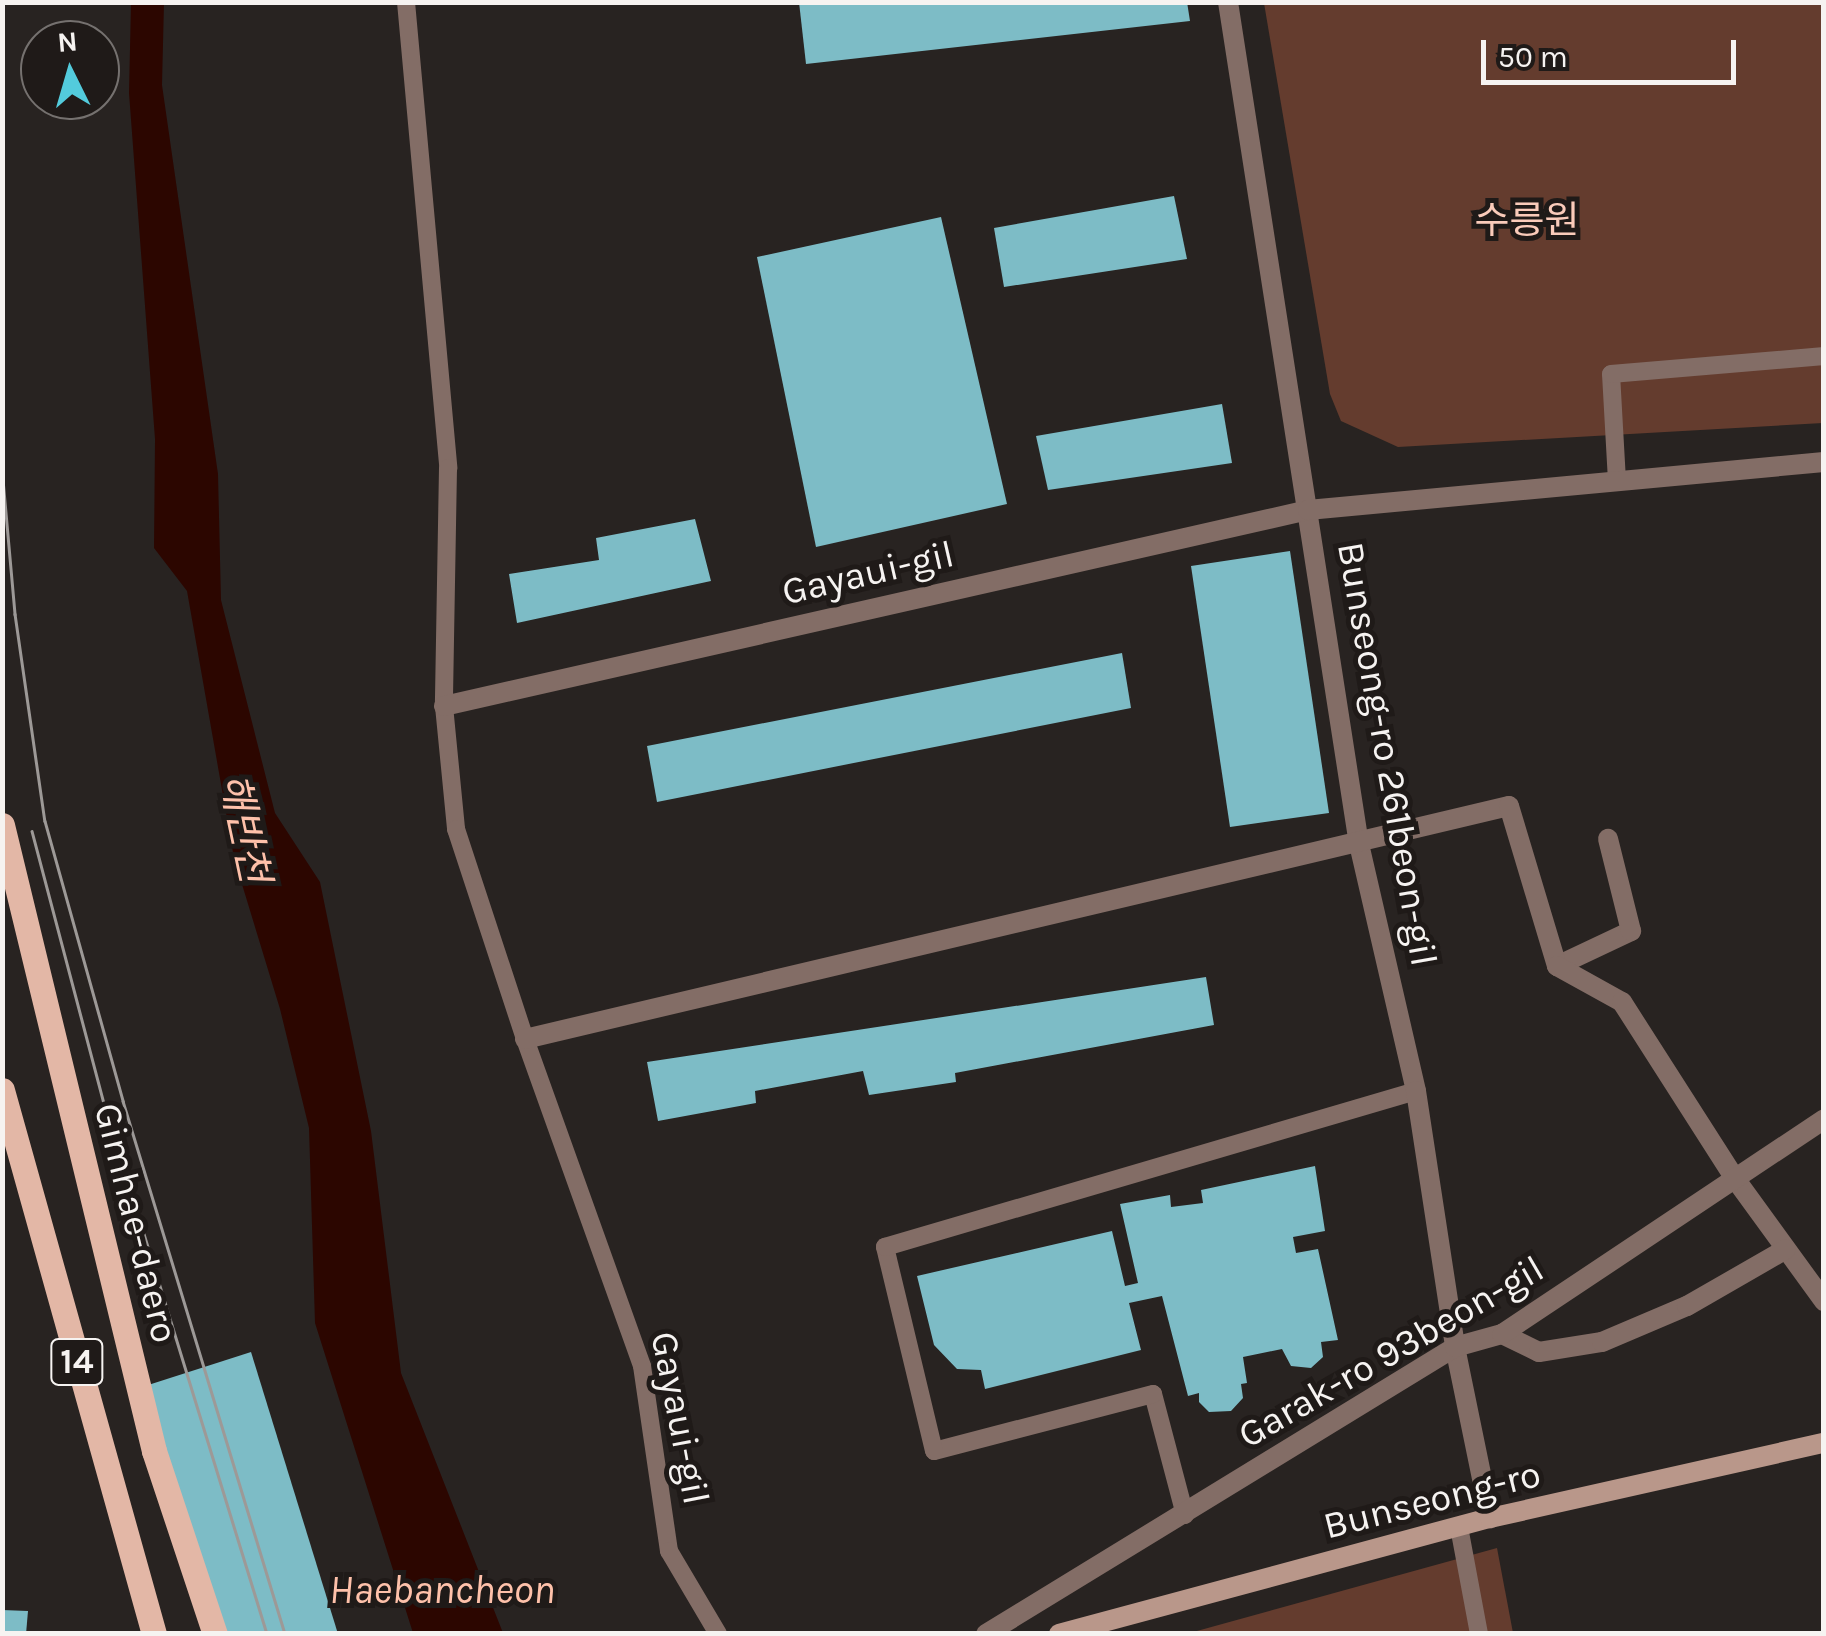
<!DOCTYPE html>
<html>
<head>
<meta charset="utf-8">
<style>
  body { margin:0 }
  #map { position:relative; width:1826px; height:1636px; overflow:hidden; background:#282321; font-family:Karla,"Noto Sans KR",sans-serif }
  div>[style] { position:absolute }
  .green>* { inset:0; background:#643c2e }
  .water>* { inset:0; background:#2c0600 }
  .building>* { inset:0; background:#7dbcc6 }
  .lane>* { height:18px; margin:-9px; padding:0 9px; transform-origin:9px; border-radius:9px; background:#836d66 }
  .street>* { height:20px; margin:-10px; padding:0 10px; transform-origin:10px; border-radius:10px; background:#836d66 }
  .secondary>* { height:20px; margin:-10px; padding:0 10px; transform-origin:10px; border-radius:10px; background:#b9978a }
  .primary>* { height:25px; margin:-12.5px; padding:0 12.5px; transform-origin:12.5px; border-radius:12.5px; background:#e3b7a6 }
  .tram>* { height:2.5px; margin:-1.25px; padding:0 1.25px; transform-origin:1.25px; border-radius:1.25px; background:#9d9997 }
  span { translate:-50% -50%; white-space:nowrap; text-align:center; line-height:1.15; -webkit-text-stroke:10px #1f1a18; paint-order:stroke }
  .shield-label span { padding:2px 8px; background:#1f1a18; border:2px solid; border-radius:8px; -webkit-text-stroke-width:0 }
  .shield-label { font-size:35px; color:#f6f3f1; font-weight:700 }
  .park-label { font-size:38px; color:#facbba }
  .street-label { font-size:38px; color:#f6f3f1 }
  .water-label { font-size:40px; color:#fec1aa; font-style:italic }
  .frame { position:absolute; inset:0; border:5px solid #f6f3f1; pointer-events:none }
  .north { position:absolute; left:20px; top:20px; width:100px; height:100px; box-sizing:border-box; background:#1f1a18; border:2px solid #75716f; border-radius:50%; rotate:355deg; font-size:28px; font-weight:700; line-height:40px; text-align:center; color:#f6f3f1 }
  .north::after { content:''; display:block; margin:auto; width:35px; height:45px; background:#53cbdc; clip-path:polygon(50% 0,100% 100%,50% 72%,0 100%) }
  .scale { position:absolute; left:1481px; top:40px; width:255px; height:45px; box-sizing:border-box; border:5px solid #f6f3f1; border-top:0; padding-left:12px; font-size:30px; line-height:35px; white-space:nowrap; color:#f6f3f1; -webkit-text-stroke:8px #1f1a18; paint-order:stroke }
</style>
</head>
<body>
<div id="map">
  <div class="green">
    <div style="clip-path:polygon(1264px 3px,1823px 3px,1823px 423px,1398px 447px,1341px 421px,1330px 394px)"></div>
    <div style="clip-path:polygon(1497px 1548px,1513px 1633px,1186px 1634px)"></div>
  </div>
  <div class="water">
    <div style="clip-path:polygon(131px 3px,164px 3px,162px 85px,218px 474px,221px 600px,275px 813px,320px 882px,371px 1131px,401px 1373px,503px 1633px,413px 1633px,315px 1323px,309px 1128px,280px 1009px,234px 858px,187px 591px,154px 548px,155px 439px,129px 93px)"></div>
  </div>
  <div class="building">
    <div style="clip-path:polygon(799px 2px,1187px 2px,1190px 21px,806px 64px)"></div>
    <div style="clip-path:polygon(1174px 196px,1187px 259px,1004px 287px,994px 228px)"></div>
    <div style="clip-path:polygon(941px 217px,1007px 504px,816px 547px,757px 257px)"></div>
    <div style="clip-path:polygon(1222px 404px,1232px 463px,1048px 490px,1036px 436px)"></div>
    <div style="clip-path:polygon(695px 519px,711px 581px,517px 623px,509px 574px,599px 560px,596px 538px)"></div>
    <div style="clip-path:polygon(1290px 551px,1329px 813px,1230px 827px,1191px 566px)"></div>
    <div style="clip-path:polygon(1122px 653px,1131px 708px,657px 802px,647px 746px)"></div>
    <div style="clip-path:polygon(1206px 977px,1214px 1025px,955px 1073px,956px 1082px,869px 1095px,863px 1071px,755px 1091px,756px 1103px,658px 1121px,647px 1062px)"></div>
    <div style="clip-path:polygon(1315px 1166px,1325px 1231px,1293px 1237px,1296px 1253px,1318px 1249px,1338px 1340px,1321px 1342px,1323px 1357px,1311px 1368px,1291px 1366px,1282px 1349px,1243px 1357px,1247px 1383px,1241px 1384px,1243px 1398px,1231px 1411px,1209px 1412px,1199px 1402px,1199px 1393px,1188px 1396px,1162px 1296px,1129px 1303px,1141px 1350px,985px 1389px,981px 1370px,957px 1369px,934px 1345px,917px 1276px,1112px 1231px,1125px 1286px,1138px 1283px,1120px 1204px,1170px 1195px,1171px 1207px,1203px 1203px,1201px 1190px)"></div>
    <div style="clip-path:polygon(251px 1352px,338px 1634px,219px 1634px,142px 1387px)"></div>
    <div style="clip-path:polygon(2px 1610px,28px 1611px,26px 1634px,2px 1634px)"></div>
  </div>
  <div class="lane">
    <div style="left:406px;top:2px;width:468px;rotate:84.8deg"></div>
    <div style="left:448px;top:468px;width:238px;rotate:91deg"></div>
    <div style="left:444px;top:706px;width:124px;rotate:84.4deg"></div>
    <div style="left:456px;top:829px;width:221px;rotate:71.8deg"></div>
    <div style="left:525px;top:1039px;width:347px;rotate:70.3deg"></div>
    <div style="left:642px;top:1366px;width:187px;rotate:81.7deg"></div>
    <div style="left:669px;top:1551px;width:96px;rotate:59.4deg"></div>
    <div style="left:1617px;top:481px;width:107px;rotate:-93.2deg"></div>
    <div style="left:1611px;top:374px;width:214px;rotate:-4.8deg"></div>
    <div style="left:1185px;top:1515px;width:125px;rotate:-104.8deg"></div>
    <div style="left:1153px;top:1394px;width:226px;rotate:165.4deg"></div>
    <div style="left:934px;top:1451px;width:210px;rotate:-103.5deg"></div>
    <div style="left:885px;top:1247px;width:553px;rotate:-16.37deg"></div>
    <div style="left:1459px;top:1527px;width:109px;rotate:79.4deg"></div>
  </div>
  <div class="street">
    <div style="left:1228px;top:2px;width:852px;rotate:81.16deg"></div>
    <div style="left:1359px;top:844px;width:253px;rotate:77deg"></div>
    <div style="left:1416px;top:1091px;width:259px;rotate:81.3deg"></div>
    <div style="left:1455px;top:1347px;width:175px;rotate:78.4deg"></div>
    <div style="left:444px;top:706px;width:886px;rotate:-12.78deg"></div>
    <div style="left:1308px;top:510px;width:518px;rotate:-5.31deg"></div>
    <div style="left:1557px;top:966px;width:82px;rotate:-25.3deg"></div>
    <div style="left:1631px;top:931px;width:95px;rotate:-104deg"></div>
    <div style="left:525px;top:1039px;width:1011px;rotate:-13.32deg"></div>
    <div style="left:1509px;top:806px;width:167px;rotate:73.3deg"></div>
    <div style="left:1557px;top:966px;width:74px;rotate:29deg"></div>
    <div style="left:1622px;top:1002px;width:211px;rotate:57.4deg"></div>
    <div style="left:1736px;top:1180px;width:150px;rotate:54deg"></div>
    <div style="left:1502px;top:1334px;width:41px;rotate:25.9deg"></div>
    <div style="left:1539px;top:1352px;width:64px;rotate:-9deg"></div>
    <div style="left:1602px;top:1342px;width:92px;rotate:-23deg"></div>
    <div style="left:1687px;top:1306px;width:114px;rotate:-29.9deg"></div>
    <div style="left:986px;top:1634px;width:550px;rotate:-31.46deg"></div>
    <div style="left:1455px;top:1347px;width:49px;rotate:-15.5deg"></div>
    <div style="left:1502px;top:1334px;width:387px;rotate:-33.7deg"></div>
  </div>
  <div class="secondary">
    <div style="left:1059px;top:1634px;width:446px;rotate:-15.1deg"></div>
    <div style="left:1490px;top:1518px;width:342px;rotate:-12.7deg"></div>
  </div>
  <div class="primary">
    <div style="left:2px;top:825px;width:644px;rotate:76.35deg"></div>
    <div style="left:154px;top:1451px;width:193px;rotate:71.6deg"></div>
    <div style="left:2px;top:1090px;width:565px;rotate:74.39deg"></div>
  </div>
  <div class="tram">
    <div style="left:2px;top:468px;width:147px;rotate:84.9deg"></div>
    <div style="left:15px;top:614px;width:209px;rotate:81.8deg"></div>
    <div style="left:45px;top:821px;width:291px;rotate:74.4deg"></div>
    <div style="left:123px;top:1101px;width:557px;rotate:73.09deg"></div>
    <div style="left:32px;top:831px;width:285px;rotate:75.2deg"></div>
    <div style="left:105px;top:1107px;width:551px;rotate:72.91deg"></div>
  </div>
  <div class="shield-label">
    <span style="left:77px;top:1362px">14</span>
  </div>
  <div class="park-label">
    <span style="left:1527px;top:221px">수릉원</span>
  </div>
  <div class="street-label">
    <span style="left:868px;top:573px;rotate:-13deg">Gayaui-gil</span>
    <span style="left:1387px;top:754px;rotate:80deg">Bunseong-ro 261beon-gil</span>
    <span style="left:136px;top:1223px;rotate:76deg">Gimhae-daero</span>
    <span style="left:1391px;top:1352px;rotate:-30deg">Garak-ro 93beon-gil</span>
    <span style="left:680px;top:1418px;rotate:79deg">Gayaui-gil</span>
    <span style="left:1432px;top:1500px;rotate:-14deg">Bunseong-ro</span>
  </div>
  <div class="water-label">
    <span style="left:244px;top:828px;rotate:78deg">해반천</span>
    <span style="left:442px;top:1590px">Haebancheon</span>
  </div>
  <div class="frame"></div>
  <div class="north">N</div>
  <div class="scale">50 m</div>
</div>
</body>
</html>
